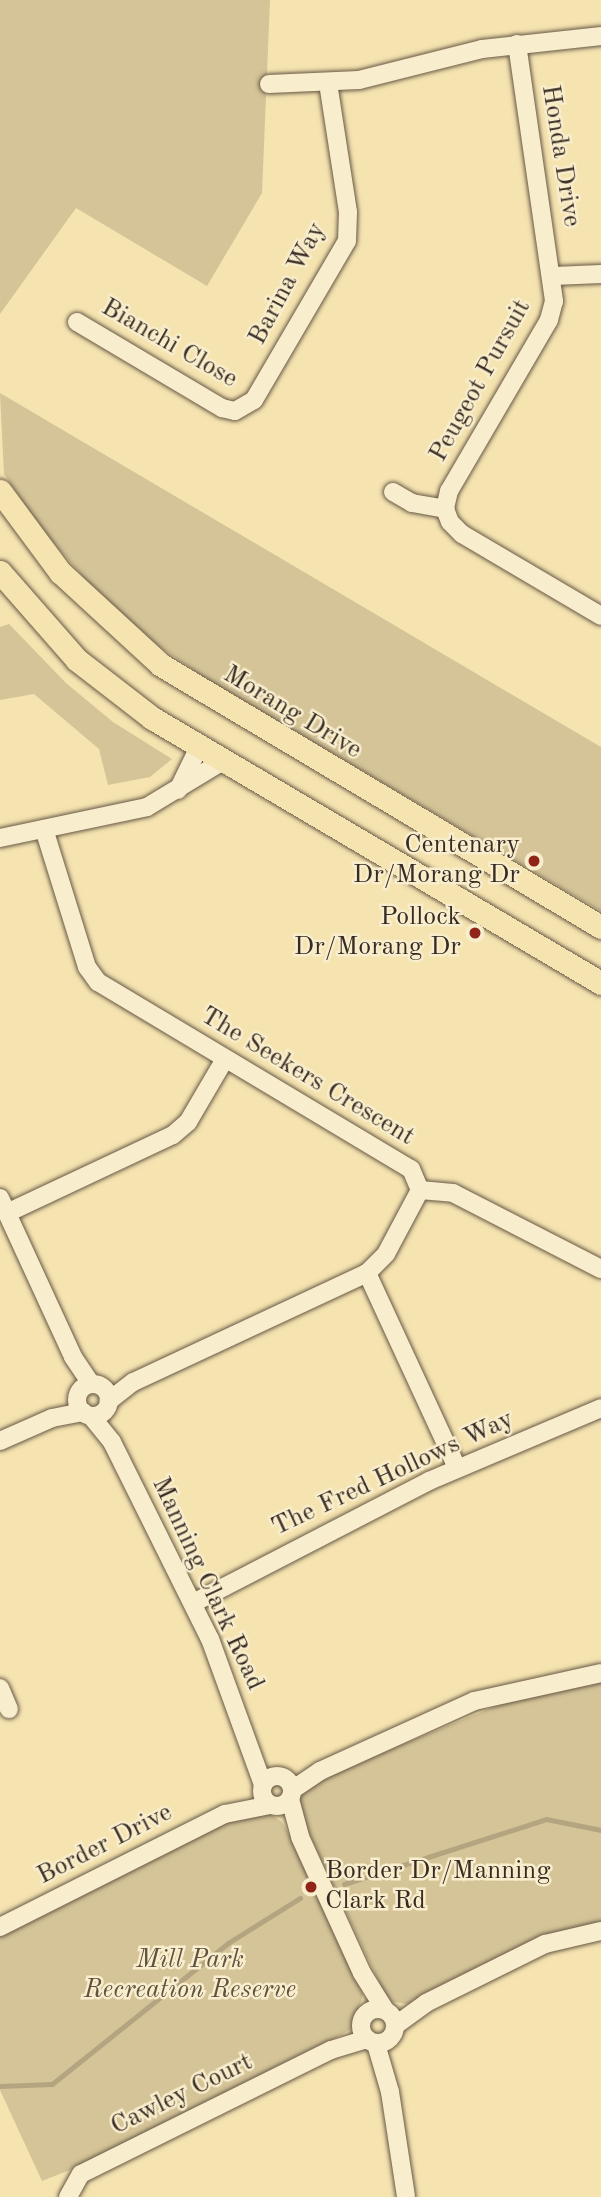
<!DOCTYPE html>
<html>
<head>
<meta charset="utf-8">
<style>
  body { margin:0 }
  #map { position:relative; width:601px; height:2197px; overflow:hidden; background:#f5e3b0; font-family:"Old Standard TT",serif }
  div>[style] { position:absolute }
  .green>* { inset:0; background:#d5c498 }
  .stream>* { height:5px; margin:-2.5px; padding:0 2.5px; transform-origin:2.5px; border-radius:2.5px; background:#b5a480 }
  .roads { filter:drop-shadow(0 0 2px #675946) drop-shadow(0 0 2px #675946) }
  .minor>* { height:18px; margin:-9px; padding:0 9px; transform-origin:9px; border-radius:9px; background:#f8edcc }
  .minor>.ring { margin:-9px; padding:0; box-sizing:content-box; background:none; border:18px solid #f8edcc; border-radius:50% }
  .major>* { height:23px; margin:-11.5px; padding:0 11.5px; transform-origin:11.5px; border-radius:11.5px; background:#f5e3b0 }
  .dots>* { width:19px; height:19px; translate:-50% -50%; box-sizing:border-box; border:4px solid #f8edcc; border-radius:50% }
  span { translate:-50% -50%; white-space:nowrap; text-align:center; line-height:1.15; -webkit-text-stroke:5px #f8edcc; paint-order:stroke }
  .street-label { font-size:26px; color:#382b23 }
  .poi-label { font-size:26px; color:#382b23 }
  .right { translate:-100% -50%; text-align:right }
  .left { translate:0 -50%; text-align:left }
  .park-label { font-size:26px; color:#5f5140; font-style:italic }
</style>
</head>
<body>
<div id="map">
  <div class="green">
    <div style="clip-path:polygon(0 0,270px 0,262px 193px,207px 286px,76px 208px,0 314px)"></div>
    <div style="clip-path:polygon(0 393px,601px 747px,601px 911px,210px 681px,154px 643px,95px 590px,42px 530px,4px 474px)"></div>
    <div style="clip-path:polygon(9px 624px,66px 683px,113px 722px,172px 759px,150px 777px,108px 785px,99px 749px,34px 694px,0 700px,0 627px)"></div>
    <div style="clip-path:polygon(601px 1681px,601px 1925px,538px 1940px,407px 2004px,388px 2001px,301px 1816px,299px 1794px,313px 1781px,531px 1692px)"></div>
    <div style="clip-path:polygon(268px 1813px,282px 1822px,291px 1838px,363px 1995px,352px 2029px,110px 2154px,42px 2181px,0 2090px,0 1935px,239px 1816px)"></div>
  </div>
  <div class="stream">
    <div style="left:344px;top:1884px;width:212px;rotate:-17.8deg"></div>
    <div style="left:546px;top:1819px;width:56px;rotate:11.3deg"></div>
    <div style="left:0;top:2086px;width:52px;rotate:-2.2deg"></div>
    <div style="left:52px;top:2084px;width:226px;rotate:-38.7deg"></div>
    <div style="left:228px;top:1943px;width:85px;rotate:-32deg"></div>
  </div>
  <div class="roads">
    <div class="minor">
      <div style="left:517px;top:44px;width:260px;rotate:81.8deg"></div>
      <div style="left:554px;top:301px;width:20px;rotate:105deg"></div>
      <div style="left:549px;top:320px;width:198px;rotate:120.3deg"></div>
      <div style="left:449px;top:491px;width:18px;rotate:103deg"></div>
      <div style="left:445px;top:509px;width:14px;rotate:69deg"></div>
      <div style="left:450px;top:522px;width:17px;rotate:45deg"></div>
      <div style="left:462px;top:534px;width:161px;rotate:30.5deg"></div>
      <div style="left:269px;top:84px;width:90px;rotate:-2.5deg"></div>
      <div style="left:359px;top:80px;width:127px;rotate:-14.1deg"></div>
      <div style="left:482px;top:49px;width:120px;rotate:-6.2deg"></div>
      <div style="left:553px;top:276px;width:48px;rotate:-2.4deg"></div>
      <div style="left:77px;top:322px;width:169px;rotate:30.7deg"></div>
      <div style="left:222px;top:408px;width:13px;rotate:13deg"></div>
      <div style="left:235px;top:411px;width:22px;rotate:-30deg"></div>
      <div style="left:254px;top:400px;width:184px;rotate:-59.7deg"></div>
      <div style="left:347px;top:241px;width:29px;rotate:-88deg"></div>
      <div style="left:348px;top:212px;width:131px;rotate:-98.8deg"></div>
      <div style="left:393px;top:492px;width:22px;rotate:30deg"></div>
      <div style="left:412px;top:503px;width:34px;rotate:10deg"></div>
      <div style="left:178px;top:790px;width:48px;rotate:-64deg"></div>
      <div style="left:44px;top:829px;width:145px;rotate:72.7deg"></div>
      <div style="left:87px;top:967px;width:19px;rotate:54deg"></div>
      <div style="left:98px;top:982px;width:365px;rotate:30.9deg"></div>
      <div style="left:411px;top:1169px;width:23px;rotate:67deg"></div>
      <div style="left:420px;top:1190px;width:72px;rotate:118deg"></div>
      <div style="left:386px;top:1254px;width:27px;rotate:135deg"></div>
      <div style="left:367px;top:1273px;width:258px;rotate:155deg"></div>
      <div style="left:133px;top:1382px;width:31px;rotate:142deg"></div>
      <div style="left:0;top:838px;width:150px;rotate:-11.9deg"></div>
      <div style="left:147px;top:807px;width:89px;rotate:-31.2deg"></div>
      <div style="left:420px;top:1190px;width:33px;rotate:5deg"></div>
      <div style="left:453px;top:1193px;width:166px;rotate:27.2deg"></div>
      <div style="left:0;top:1198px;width:175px;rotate:65.3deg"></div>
      <div style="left:73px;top:1357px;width:32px;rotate:56deg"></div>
      <div style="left:7px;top:1213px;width:183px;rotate:-25.2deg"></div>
      <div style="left:173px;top:1135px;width:20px;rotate:-41deg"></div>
      <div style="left:188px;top:1122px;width:73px;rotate:-59.6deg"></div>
      <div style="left:367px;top:1273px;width:215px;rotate:65.2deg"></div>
      <div class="ring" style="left:77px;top:1384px;width:14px;height:14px"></div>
      <div style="left:91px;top:1416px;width:33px;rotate:51deg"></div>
      <div style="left:112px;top:1442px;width:220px;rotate:63.6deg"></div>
      <div style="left:210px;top:1639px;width:155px;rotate:70deg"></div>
      <div style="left:0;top:1441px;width:57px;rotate:-23.9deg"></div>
      <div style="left:52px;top:1418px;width:32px;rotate:-11deg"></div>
      <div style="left:193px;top:1603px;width:266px;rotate:-27.3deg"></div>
      <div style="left:429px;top:1481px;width:187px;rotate:-23deg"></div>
      <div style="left:0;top:1688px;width:23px;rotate:67deg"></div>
      <div class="ring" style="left:262px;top:1776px;width:12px;height:12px"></div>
      <div style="left:292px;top:1790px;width:34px;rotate:-34deg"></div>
      <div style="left:320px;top:1771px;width:169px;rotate:-24.4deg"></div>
      <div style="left:474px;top:1701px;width:130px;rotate:-12.4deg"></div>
      <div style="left:290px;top:1799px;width:39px;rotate:75deg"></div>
      <div style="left:300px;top:1837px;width:149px;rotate:65.5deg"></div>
      <div style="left:362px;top:1973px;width:44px;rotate:58.1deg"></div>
      <div style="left:0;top:1927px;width:252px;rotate:-26.7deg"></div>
      <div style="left:225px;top:1814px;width:46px;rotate:-11.3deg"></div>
      <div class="ring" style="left:361px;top:2009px;width:16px;height:16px"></div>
      <div style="left:396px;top:2025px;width:37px;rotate:-36deg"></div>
      <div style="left:426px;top:2003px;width:133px;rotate:-26.4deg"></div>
      <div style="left:545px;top:1944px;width:57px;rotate:-13.1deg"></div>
      <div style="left:376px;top:2044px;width:50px;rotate:73.7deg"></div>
      <div style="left:390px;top:2092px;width:106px;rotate:81.3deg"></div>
      <div style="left:68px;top:2197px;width:26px;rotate:-61deg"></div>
      <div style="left:81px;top:2174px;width:279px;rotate:-26.4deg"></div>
      <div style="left:331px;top:2050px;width:38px;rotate:-17deg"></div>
    </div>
    <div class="major">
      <div style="left:0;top:491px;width:101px;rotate:53.5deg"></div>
      <div style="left:60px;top:572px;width:137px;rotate:42.6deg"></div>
      <div style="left:161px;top:665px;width:512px;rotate:30.77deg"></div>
      <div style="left:0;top:572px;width:117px;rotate:48.8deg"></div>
      <div style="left:77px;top:660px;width:95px;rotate:37.7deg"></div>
      <div style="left:152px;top:718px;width:521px;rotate:30.55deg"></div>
    </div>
  </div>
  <div class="dots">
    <div style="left:534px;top:861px;background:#8f2418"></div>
    <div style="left:475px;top:933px;background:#8f2418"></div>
    <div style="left:311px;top:1887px;background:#8f2418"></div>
  </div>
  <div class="street-label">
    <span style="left:560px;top:156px;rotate:81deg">Honda Drive</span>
    <span style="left:288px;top:284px;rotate:-62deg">Barina Way</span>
    <span style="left:169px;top:344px;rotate:30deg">Bianchi Close</span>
    <span style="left:481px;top:381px;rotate:-61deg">Peugeot Pursuit</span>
    <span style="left:292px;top:713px;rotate:31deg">Morang Drive</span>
    <span style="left:307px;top:1077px;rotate:31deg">The Seekers Crescent</span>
    <span style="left:393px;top:1474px;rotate:-25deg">The Fred Hollows Way</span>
    <span style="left:207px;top:1584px;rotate:65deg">Manning Clark Road</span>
    <span style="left:105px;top:1845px;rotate:-27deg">Border Drive</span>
    <span style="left:182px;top:2095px;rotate:-26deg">Cawley Court</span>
  </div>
  <div class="poi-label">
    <span class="right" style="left:520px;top:861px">Centenary<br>Dr/Morang Dr</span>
    <span class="right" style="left:461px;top:933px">Pollock<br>Dr/Morang Dr</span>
    <span class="left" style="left:325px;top:1887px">Border Dr/Manning<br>Clark Rd</span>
  </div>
  <div class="park-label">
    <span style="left:190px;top:1976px">Mill Park<br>Recreation Reserve</span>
  </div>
</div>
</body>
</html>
